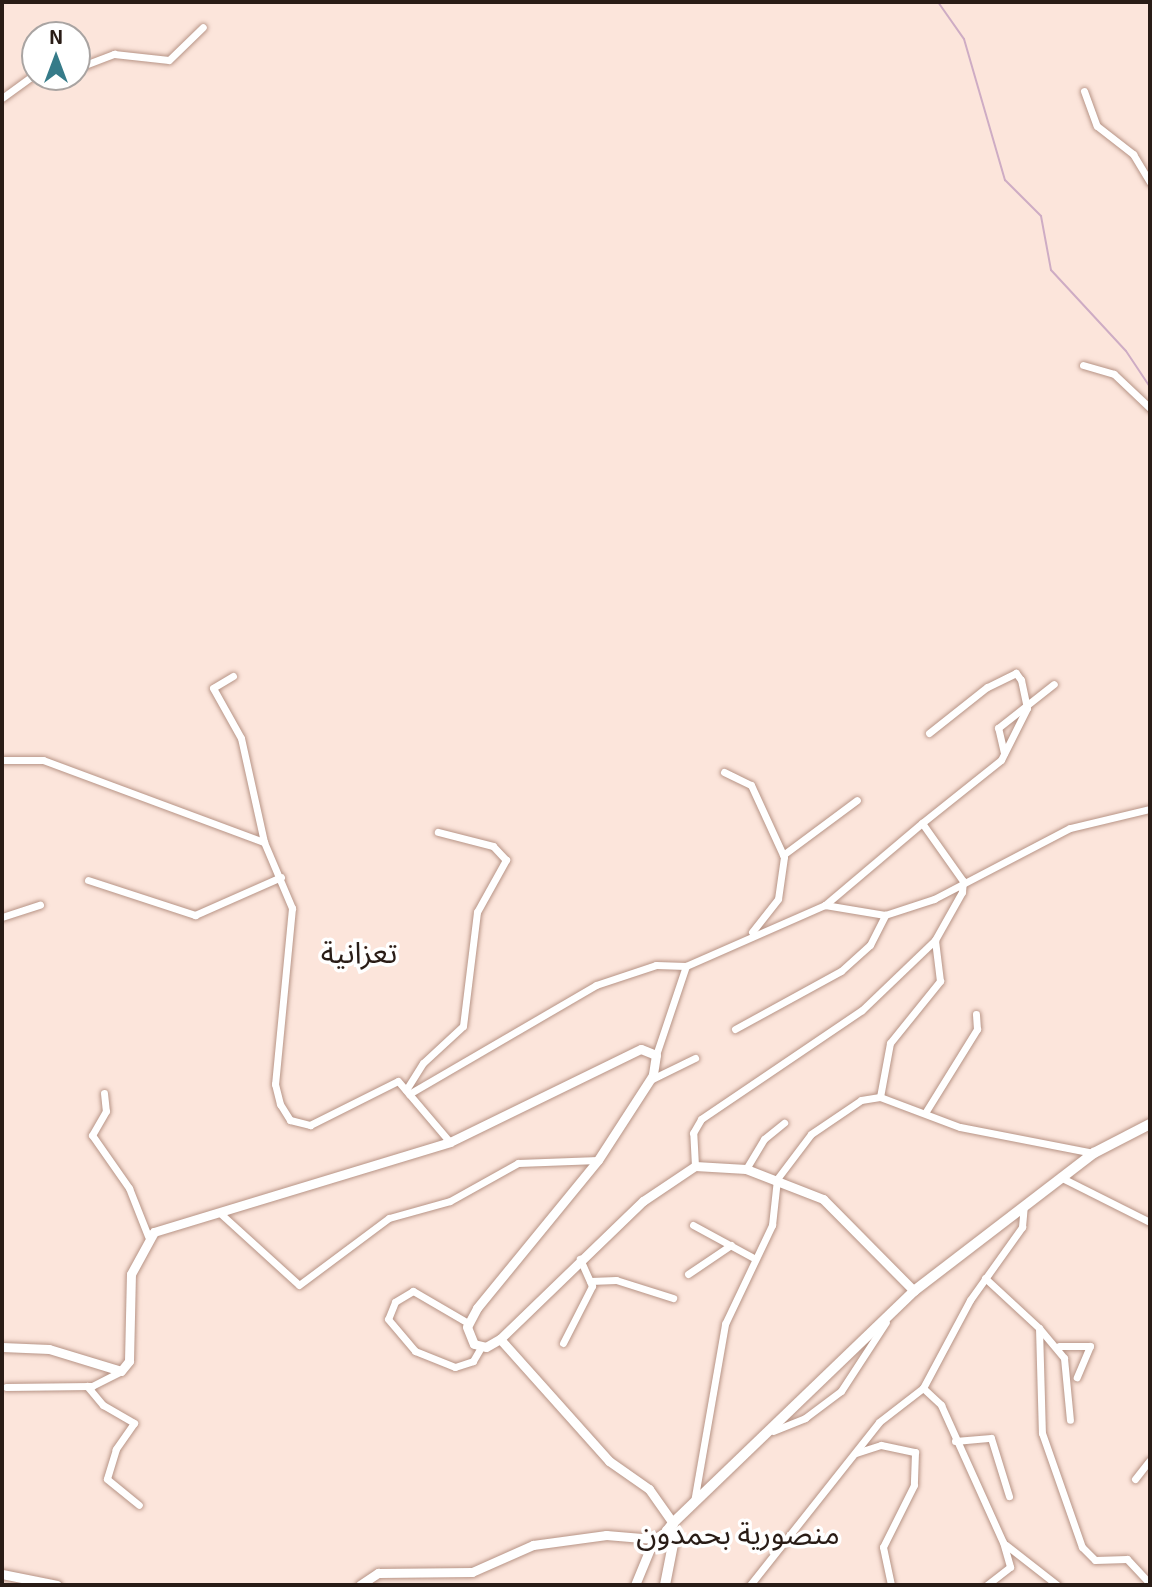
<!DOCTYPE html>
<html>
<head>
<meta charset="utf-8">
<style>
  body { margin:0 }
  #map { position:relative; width:1152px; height:1587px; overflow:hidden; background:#fce5db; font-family:"Exo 2","Noto Sans Arabic",sans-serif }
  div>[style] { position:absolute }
  .stream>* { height:2px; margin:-1px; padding:0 1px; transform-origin:1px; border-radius:1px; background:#ceacc4 }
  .roads { filter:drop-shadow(0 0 2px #b79486) drop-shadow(0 0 2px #b79486) }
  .minor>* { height:7px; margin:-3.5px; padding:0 3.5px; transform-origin:3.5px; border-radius:3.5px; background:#fff }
  .tertiary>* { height:9px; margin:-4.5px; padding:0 4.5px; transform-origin:4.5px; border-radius:4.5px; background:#fff }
  .secondary>* { height:10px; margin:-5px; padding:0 5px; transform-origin:5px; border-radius:5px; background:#fff }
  span { translate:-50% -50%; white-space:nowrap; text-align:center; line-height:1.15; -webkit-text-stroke:7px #fff; paint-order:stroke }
  .quarter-label { font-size:30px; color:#291c16 }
  .frame { position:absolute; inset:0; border:4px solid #291c16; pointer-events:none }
  .north { position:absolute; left:21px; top:21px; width:70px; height:70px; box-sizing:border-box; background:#fff; border:2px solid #a9a4a2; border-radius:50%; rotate:0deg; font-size:19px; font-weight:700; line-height:28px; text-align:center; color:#291c16 }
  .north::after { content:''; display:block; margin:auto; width:24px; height:32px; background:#367b89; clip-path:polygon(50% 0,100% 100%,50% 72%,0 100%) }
</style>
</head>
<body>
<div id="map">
  <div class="stream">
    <div style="left:938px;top:2px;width:45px;rotate:54.9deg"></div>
    <div style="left:964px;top:39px;width:147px;rotate:73.8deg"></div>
    <div style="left:1005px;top:180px;width:51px;rotate:45deg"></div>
    <div style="left:1041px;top:216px;width:55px;rotate:79.5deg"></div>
    <div style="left:1051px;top:270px;width:110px;rotate:47.2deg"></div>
    <div style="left:1126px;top:351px;width:43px;rotate:56.3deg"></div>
  </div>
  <div class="roads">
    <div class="minor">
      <div style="left:77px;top:68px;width:40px;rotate:-21deg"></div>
      <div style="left:114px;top:54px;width:55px;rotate:6.2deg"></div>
      <div style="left:169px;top:60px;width:47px;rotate:-44.1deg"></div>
      <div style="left:1084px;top:91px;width:37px;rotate:70deg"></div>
      <div style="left:1097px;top:126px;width:46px;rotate:37.9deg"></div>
      <div style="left:1133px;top:154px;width:33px;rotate:59deg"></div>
      <div style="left:2px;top:98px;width:41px;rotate:-36deg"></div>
      <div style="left:1083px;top:365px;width:32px;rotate:16deg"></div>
      <div style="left:1114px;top:374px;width:50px;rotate:43.4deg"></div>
      <div style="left:233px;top:676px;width:23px;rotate:149deg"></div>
      <div style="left:213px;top:688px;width:57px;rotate:60.8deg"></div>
      <div style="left:241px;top:738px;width:107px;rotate:77.5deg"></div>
      <div style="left:264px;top:842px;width:72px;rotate:67deg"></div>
      <div style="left:292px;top:908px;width:177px;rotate:95.5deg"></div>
      <div style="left:275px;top:1084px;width:21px;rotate:76deg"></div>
      <div style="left:280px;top:1104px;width:19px;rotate:58deg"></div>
      <div style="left:290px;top:1120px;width:21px;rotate:14deg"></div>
      <div style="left:310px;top:1125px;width:98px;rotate:-26.6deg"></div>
      <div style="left:398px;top:1081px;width:80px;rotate:49.6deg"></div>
      <div style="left:1004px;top:753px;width:26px;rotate:-103deg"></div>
      <div style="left:998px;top:728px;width:71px;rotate:-38.2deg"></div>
      <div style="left:2px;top:760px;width:41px"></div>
      <div style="left:43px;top:760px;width:236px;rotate:20.4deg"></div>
      <div style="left:724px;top:772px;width:30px;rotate:26deg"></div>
      <div style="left:751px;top:785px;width:79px;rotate:65.4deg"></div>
      <div style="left:784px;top:857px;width:42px;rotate:98.1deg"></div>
      <div style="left:778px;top:899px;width:42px;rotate:128.2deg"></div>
      <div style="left:783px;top:855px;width:92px;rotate:-36.6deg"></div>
      <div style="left:88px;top:880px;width:113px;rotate:18.1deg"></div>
      <div style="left:195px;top:915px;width:94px;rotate:-23.8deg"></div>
      <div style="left:885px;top:915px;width:52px;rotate:-18.1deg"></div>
      <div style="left:934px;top:899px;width:153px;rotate:-27.6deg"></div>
      <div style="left:1070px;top:828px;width:82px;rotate:-13.4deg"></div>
      <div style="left:2px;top:917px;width:40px;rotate:-18deg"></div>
      <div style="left:735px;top:1029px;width:121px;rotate:-28.7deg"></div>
      <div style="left:841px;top:971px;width:39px;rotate:-42deg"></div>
      <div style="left:870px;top:945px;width:34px;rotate:-63deg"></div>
      <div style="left:885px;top:915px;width:61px;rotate:-170.5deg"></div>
      <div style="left:656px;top:1055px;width:94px;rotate:-71.4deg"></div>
      <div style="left:652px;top:1079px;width:48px;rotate:-26deg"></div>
      <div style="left:406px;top:1090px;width:32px;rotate:-58deg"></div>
      <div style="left:423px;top:1063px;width:54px;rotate:-42.8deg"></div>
      <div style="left:463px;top:1026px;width:115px;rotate:-83deg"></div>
      <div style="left:477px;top:912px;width:60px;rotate:-60.9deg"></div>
      <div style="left:506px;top:860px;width:19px;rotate:-133deg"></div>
      <div style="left:493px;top:846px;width:57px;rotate:-165.7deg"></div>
      <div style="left:104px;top:1093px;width:18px;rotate:84deg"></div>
      <div style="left:106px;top:1111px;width:28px;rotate:120deg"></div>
      <div style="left:92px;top:1135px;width:65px;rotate:55.1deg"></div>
      <div style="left:129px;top:1188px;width:52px;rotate:68.4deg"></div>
      <div style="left:409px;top:1094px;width:216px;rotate:-30.2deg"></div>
      <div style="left:596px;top:985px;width:63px;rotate:-18.4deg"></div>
      <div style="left:656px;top:965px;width:30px;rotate:2deg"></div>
      <div style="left:686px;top:966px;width:152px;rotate:-23.7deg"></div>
      <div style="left:825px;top:905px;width:127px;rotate:-40.2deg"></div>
      <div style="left:880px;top:1097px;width:55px;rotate:-79.5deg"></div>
      <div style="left:890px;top:1043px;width:80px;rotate:-51.1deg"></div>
      <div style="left:940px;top:981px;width:41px;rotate:-97deg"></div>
      <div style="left:935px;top:940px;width:55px;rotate:-60.6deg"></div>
      <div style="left:962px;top:892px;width:11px;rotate:-85deg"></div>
      <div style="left:963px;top:881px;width:71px;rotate:-125.3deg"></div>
      <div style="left:922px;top:823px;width:101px;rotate:-38.6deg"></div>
      <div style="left:1001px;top:760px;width:58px;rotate:-63.4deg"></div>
      <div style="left:1027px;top:708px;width:29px;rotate:-102deg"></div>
      <div style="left:1021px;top:680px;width:9px;rotate:-126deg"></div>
      <div style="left:1016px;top:673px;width:32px;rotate:154deg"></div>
      <div style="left:987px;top:687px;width:74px;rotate:141.6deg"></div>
      <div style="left:925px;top:1113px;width:99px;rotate:-58.2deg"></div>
      <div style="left:977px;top:1029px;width:15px;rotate:-94deg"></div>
      <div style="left:695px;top:1166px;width:33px;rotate:-93deg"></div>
      <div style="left:693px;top:1133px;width:16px;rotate:-60deg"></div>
      <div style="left:701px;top:1119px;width:194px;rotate:-34.1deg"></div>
      <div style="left:862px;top:1010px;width:101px;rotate:-43.8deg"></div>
      <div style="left:746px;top:1169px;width:35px;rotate:-59deg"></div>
      <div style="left:764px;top:1139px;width:26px;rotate:-39deg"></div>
      <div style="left:1060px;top:1177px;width:101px;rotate:26.6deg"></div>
      <div style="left:221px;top:1214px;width:105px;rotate:42.3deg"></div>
      <div style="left:299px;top:1285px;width:112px;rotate:-36.7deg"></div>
      <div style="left:389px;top:1218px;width:63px;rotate:-15.6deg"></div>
      <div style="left:450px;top:1201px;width:78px;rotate:-29.2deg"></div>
      <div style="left:518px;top:1163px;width:80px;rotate:-2.1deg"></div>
      <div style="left:693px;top:1225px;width:67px;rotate:28.5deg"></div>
      <div style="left:688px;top:1274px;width:52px;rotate:-34deg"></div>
      <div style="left:985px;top:1278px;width:74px;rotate:42.8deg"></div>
      <div style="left:1039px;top:1328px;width:105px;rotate:88.4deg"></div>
      <div style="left:1042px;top:1433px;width:121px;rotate:70.7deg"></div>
      <div style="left:1082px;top:1547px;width:18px;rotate:45deg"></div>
      <div style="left:1095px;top:1560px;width:32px;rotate:-2deg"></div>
      <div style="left:1127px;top:1559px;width:34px;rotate:47deg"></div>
      <div style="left:590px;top:1281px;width:26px;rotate:-2deg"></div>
      <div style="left:616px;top:1280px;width:60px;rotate:17.5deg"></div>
      <div style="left:468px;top:1323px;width:64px;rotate:-149.8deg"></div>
      <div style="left:413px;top:1291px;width:21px;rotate:149deg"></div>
      <div style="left:395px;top:1302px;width:18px;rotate:112deg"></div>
      <div style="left:388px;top:1319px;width:42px;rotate:49.8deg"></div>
      <div style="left:415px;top:1351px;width:43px;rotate:21.8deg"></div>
      <div style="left:455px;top:1367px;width:19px;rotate:-18deg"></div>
      <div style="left:473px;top:1361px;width:16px;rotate:-60deg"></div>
      <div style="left:1039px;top:1328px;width:39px;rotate:50deg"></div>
      <div style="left:1064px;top:1358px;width:62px;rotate:84.5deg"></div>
      <div style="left:563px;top:1343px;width:64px;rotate:-63deg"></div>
      <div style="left:592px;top:1286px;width:30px;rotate:-114deg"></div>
      <div style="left:1059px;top:1346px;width:31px"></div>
      <div style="left:1090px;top:1346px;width:34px;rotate:113deg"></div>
      <div style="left:87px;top:1386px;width:25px;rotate:50deg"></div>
      <div style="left:103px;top:1405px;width:36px;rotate:30deg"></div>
      <div style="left:134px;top:1423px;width:32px;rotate:125deg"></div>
      <div style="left:116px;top:1449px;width:31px;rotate:107deg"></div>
      <div style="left:107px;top:1479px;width:41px;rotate:39.1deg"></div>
      <div style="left:6px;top:1387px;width:86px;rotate:-0.7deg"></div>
      <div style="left:92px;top:1386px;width:33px;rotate:-27deg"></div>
      <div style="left:923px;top:1388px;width:25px;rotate:43deg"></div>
      <div style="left:941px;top:1405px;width:150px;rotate:65.7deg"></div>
      <div style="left:1003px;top:1542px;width:26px;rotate:74deg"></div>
      <div style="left:1010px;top:1567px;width:29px;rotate:142deg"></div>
      <div style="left:773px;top:1431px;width:35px;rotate:-22deg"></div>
      <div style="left:805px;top:1418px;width:45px;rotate:-36.9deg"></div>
      <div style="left:841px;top:1391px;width:82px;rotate:-56.9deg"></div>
      <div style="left:955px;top:1441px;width:36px;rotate:-5deg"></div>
      <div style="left:991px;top:1438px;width:61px;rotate:72.8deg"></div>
      <div style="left:856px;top:1453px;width:26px;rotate:-18deg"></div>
      <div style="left:881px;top:1445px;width:35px;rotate:12deg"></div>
      <div style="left:915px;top:1452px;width:33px;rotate:92deg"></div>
      <div style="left:914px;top:1485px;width:69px;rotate:116.6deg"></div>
      <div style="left:883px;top:1547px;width:39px;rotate:78deg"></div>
      <div style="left:1135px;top:1479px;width:24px;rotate:-52deg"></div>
      <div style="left:694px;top:1502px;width:181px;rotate:-80.1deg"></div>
      <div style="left:725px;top:1324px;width:110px;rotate:-64.6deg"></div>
      <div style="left:772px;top:1225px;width:46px;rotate:-83.8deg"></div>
      <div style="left:777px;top:1179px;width:56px;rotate:-52.9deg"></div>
      <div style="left:811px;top:1134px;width:60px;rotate:-34.2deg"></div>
      <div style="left:861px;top:1100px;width:19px;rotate:-9deg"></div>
      <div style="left:880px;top:1097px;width:85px;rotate:20.6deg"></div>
      <div style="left:960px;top:1127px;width:136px;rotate:11deg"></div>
      <div style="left:1006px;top:1545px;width:65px;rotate:38.1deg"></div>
      <div style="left:750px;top:1585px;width:208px;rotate:-51.6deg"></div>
      <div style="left:879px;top:1422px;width:56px;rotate:-37.7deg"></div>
      <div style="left:923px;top:1388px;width:100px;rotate:-61.9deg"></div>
      <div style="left:970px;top:1300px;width:90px;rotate:-54.5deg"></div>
      <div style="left:1022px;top:1227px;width:21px;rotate:-85deg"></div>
    </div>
    <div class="tertiary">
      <div style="left:500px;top:1339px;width:164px;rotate:48.2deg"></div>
      <div style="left:609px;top:1461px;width:49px;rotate:35deg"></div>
      <div style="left:649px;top:1489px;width:42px;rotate:54.8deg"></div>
      <div style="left:2px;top:1347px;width:47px;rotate:2.4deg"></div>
      <div style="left:49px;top:1349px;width:75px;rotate:17deg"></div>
      <div style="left:121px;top:1371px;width:13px;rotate:-51deg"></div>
      <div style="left:129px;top:1361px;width:87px;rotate:-88.7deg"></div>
      <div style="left:131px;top:1274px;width:48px;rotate:-61.3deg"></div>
      <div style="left:154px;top:1232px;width:309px;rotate:-16.9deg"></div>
      <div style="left:450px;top:1142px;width:212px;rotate:-26deg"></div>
      <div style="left:641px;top:1049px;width:16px;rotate:22deg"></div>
      <div style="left:656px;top:1055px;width:20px;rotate:99deg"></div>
      <div style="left:653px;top:1075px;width:101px;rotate:122.9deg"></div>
      <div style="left:598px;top:1160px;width:191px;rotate:129.3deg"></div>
      <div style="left:477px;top:1308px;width:21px;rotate:118deg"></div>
      <div style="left:467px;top:1327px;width:18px;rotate:68deg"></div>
      <div style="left:474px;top:1344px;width:12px;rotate:14deg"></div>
      <div style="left:486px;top:1347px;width:16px;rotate:-30deg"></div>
      <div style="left:500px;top:1339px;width:199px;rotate:-44deg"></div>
      <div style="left:643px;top:1201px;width:63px;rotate:-33.9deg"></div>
      <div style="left:695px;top:1166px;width:51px;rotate:3.4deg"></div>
      <div style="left:746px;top:1169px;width:83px;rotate:21.3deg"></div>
      <div style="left:823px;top:1199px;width:129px;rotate:45.3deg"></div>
      <div style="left:2px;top:1574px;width:56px;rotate:11.3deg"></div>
      <div style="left:360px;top:1585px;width:22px;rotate:-34deg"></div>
      <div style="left:378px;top:1573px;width:94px;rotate:-0.6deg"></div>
      <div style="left:472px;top:1572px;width:67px;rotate:-23.9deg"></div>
      <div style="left:533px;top:1545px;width:74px;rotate:-7.8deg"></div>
      <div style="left:606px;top:1535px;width:48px;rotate:4.8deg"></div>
      <div style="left:654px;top:1539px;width:15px;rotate:-32deg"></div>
      <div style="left:635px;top:1585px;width:50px;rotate:-67.6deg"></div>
    </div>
    <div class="secondary">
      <div style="left:665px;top:1585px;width:47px;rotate:-78.9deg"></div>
      <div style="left:674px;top:1539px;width:11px;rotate:-131deg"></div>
      <div style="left:667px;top:1531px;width:10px;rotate:-53deg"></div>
      <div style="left:673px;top:1523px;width:335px;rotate:-43.9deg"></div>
      <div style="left:914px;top:1291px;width:227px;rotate:-37.5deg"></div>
      <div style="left:1094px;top:1153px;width:63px;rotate:-27.4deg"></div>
    </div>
  </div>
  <div class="quarter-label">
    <span style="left:359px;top:951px">تعزانية</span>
    <span style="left:738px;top:1532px">منصورية بحمدون</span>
  </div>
  <div class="frame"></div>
  <div class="north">N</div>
</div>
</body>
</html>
